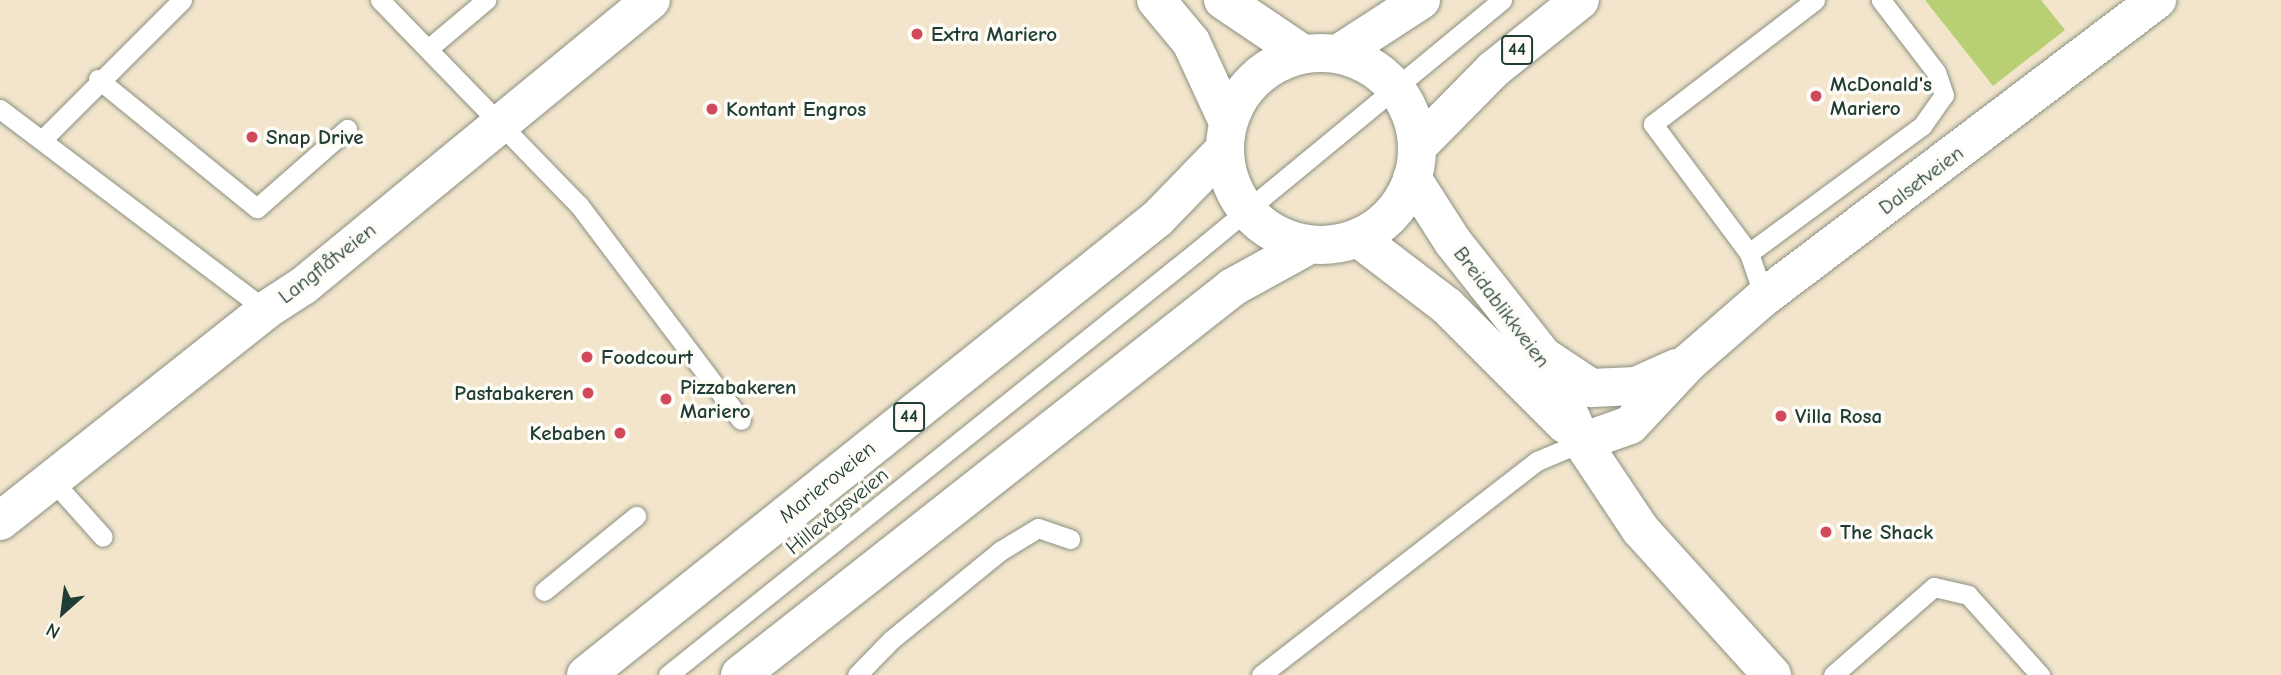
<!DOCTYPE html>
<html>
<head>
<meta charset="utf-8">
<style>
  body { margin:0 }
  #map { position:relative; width:2281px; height:675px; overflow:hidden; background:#f3e5cc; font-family:"Comic Neue",sans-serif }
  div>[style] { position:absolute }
  .green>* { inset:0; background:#b8cf73 }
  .roads { filter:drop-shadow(0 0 2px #899180) drop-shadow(0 0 2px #899180) }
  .lane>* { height:19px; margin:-9.5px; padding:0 9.5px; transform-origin:9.5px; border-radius:9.5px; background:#fff }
  .street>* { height:38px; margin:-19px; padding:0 19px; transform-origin:19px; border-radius:19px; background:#fff }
  .secondary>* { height:38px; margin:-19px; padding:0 19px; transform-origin:19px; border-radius:19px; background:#fff }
  .primary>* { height:38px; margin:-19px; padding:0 19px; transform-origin:19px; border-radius:19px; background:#fff }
  .primary>.ring { margin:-19px; padding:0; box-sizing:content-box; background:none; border:38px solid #fff; border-radius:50% }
  .dots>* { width:19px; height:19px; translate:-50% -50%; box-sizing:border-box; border:4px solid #fdfcf7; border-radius:50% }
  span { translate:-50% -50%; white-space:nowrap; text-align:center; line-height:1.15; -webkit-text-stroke:7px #fdfcf7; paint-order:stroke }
  .shield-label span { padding:2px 5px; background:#fdfcf7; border:2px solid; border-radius:5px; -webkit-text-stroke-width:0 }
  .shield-label { font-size:19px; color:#1f3d34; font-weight:700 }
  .poi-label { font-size:21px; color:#1f3d34; font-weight:700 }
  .left { translate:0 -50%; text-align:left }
  .right { translate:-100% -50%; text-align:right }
  .street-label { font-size:21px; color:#1f3d34 }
  .north { position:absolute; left:28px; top:577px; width:70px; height:70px; -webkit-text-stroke:5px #fdfcf7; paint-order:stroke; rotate:208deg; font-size:19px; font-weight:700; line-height:28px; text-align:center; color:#1f3d34 }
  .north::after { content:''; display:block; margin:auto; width:24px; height:32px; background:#1f3d34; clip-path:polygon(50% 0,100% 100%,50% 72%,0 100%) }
</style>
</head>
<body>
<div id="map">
  <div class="green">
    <div style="clip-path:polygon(1925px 0,2041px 0,2065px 30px,1993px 86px)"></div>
  </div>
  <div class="roads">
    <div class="lane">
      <div style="left:380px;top:0;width:286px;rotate:45.9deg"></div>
      <div style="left:579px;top:205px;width:269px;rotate:53deg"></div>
      <div style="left:429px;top:48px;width:75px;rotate:-40.1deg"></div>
      <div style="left:98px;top:79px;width:205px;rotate:39.1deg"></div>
      <div style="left:257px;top:208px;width:120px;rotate:-41.3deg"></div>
      <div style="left:0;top:109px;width:333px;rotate:37.1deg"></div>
      <div style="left:42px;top:140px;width:198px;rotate:-45deg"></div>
      <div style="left:1749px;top:253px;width:215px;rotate:-36.3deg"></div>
      <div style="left:1922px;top:126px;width:38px;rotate:-55deg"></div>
      <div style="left:1944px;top:95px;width:24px;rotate:-109deg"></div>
      <div style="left:1936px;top:72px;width:91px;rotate:-127.4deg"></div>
      <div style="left:1764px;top:297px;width:46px;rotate:-108.8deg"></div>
      <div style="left:1749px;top:253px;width:161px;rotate:-126.7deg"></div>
      <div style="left:1653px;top:124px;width:204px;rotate:-37.4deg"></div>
      <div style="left:52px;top:480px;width:76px;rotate:48.2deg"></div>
      <div style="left:544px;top:591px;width:119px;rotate:-39.2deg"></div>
      <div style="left:668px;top:675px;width:675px;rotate:-38.69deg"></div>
      <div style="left:1195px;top:253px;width:398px;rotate:-39.5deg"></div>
      <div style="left:857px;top:675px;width:49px;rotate:-45.8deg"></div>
      <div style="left:891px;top:640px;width:141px;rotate:-39.2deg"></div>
      <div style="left:1000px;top:551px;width:44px;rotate:-31.2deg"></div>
      <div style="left:1038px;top:528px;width:34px;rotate:19deg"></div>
      <div style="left:1261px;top:675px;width:349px;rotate:-37.8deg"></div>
      <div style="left:1537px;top:461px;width:49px;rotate:-22.9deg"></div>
      <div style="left:1833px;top:675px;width:134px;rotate:-41.1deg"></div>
      <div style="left:1934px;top:587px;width:35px;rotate:13deg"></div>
      <div style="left:1968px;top:595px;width:108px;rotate:48deg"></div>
    </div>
    <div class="street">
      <div style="left:1543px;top:356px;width:58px;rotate:33.7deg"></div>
      <div style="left:1591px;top:388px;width:45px;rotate:-2.5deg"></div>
      <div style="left:1636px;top:386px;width:44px;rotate:-24.2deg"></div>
      <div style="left:1582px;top:442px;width:51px;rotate:-19.5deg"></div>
      <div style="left:1630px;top:425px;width:85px;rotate:-46.9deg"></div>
      <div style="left:1688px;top:363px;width:101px;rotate:-41deg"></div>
      <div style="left:1764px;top:297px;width:493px;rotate:-37.1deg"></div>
    </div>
    <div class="secondary">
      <div style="left:1156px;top:0;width:55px;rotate:50.2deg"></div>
      <div style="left:1191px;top:42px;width:88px;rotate:65.2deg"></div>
      <div style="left:1223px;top:0;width:97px;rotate:34deg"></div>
      <div style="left:1412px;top:178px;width:76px;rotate:57.4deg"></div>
      <div style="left:1453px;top:242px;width:145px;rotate:51.7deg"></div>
      <div style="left:1543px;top:356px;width:94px;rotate:65.6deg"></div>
      <div style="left:1582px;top:442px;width:105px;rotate:56.3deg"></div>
      <div style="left:1640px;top:529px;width:197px;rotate:47.9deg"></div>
      <div style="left:1358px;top:238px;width:112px;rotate:37.4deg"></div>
      <div style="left:1447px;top:306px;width:168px;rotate:45deg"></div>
      <div style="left:0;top:521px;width:340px;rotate:-38.4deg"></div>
      <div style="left:266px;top:310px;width:44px;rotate:-33deg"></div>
      <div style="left:303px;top:286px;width:450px;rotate:-39.4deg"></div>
    </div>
    <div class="primary">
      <div class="ring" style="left:1225px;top:53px;width:154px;height:154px"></div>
      <div style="left:1338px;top:54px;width:99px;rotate:-33deg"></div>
      <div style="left:1417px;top:147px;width:110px;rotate:-45.4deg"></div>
      <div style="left:1494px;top:69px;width:110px;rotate:-38.7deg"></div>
      <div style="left:586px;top:675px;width:732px;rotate:-38.62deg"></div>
      <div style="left:1158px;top:218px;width:95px;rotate:-45.9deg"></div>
      <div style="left:740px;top:675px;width:627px;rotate:-38.2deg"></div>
      <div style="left:1233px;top:287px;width:87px;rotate:-28.9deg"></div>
    </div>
  </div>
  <div class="dots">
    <div style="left:917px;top:34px;background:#d1495b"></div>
    <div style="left:1816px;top:96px;background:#d1495b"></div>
    <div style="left:712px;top:109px;background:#d1495b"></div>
    <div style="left:252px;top:137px;background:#d1495b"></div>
    <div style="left:587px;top:357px;background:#d1495b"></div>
    <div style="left:588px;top:393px;background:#d1495b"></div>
    <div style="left:666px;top:399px;background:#d1495b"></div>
    <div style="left:1781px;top:416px;background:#d1495b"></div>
    <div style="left:620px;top:433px;background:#d1495b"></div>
    <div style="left:1826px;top:532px;background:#d1495b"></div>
  </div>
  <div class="shield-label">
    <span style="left:1517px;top:50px">44</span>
    <span style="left:909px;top:417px">44</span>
  </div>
  <div class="poi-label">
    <span class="left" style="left:931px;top:34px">Extra Mariero</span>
    <span class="left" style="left:1830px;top:96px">McDonald's<br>Mariero</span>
    <span class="left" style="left:726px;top:109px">Kontant Engros</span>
    <span class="left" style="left:266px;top:137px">Snap Drive</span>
    <span class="left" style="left:601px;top:357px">Foodcourt</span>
    <span class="left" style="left:680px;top:399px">Pizzabakeren<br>Mariero</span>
    <span class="right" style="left:574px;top:393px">Pastabakeren</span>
    <span class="left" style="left:1795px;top:416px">Villa Rosa</span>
    <span class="right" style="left:606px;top:433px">Kebaben</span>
    <span class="left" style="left:1840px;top:532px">The Shack</span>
  </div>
  <div class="street-label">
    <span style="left:1921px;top:180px;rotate:-37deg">Dalsetveien</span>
    <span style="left:327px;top:263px;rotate:-38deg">Langflåtveien</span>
    <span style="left:1502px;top:307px;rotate:53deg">Breidablikkveien</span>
    <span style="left:827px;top:482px;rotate:-39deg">Marieroveien</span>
    <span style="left:837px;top:511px;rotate:-39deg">Hillevågsveien</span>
  </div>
  <div class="north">N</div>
</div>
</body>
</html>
